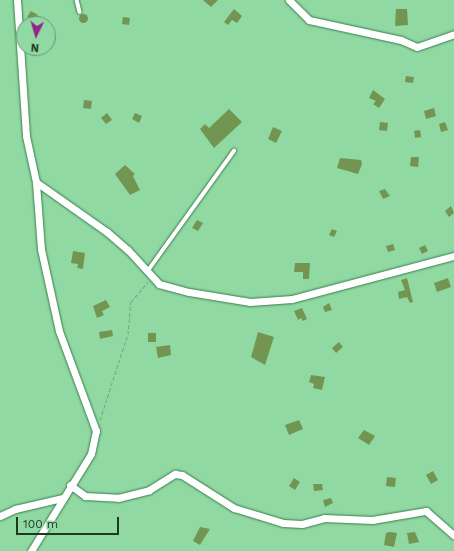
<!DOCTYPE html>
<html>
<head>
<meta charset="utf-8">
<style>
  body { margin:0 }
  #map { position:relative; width:454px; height:551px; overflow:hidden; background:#91d9a3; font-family:"Work Sans",sans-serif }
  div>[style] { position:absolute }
  .building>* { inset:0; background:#729651 }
  .round { border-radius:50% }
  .path>* { height:1px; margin-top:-0.5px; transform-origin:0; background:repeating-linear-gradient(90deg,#6ca77c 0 4px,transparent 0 6px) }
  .roads { filter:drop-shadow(0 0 1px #387f4e) drop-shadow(0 0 1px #387f4e) }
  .service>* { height:3.5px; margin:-1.75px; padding:0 1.75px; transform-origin:1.75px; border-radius:1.75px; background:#fff }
  .minor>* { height:7px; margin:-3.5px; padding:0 3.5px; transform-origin:3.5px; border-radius:3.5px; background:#fff }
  span { translate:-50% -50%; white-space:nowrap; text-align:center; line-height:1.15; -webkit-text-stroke:3px #91d9a3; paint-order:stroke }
  .north { position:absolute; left:16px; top:16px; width:40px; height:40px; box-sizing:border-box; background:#91d9a3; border:1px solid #629970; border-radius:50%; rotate:185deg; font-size:11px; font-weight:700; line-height:16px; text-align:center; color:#1b3924 }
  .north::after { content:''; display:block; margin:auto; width:14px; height:18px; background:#92278a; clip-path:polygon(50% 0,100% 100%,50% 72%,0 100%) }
  .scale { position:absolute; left:16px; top:517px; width:103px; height:18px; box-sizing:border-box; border:2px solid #1b3924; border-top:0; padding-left:5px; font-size:12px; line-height:14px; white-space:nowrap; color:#1b3924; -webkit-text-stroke:3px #91d9a3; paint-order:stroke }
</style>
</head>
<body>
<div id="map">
  <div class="building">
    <div style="clip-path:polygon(203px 0,218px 0,211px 7px)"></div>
    <div style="clip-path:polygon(234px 9px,242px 16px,237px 23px,232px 20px,228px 25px,224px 22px)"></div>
    <div style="clip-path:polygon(396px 9px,407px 9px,408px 25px,395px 26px)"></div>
    <div style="clip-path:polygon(31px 11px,38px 15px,33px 21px,27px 17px)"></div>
    <div class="round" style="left:78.5px;top:13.5px;width:9px;height:9px"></div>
    <div style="clip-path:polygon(123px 17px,130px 18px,129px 25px,122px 24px)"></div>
    <div style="clip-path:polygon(406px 76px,414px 77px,413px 83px,405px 82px)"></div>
    <div style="clip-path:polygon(373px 90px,385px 99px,379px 108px,373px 104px,376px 101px,369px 98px)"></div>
    <div style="clip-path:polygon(84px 100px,92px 101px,91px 109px,83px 108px)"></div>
    <div style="clip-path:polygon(434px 108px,436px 116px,426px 119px,424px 111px)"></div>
    <div style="clip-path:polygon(229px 109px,242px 122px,214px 148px,200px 129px,205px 124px,209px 128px)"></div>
    <div style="clip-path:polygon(107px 113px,112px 120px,106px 124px,101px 118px)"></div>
    <div style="clip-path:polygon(135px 113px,142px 116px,139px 123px,132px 119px)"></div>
    <div style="clip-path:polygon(380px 122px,388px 123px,387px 131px,379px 130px)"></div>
    <div style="clip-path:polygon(445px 122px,448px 130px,441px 132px,439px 124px)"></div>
    <div style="clip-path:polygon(273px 127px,282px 131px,276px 143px,268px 139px)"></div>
    <div style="clip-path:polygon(420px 130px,421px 137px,415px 138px,414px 131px)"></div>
    <div style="clip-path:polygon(411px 157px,419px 157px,418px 167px,410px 166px)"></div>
    <div style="clip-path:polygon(340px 158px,361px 160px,362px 164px,358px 174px,337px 168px)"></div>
    <div style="clip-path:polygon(125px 165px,135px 174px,133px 176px,140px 190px,130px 195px,115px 174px)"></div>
    <div style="clip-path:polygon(385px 189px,390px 196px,383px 199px,379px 191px)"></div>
    <div style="clip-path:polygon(451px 206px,454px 213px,449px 217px,445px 211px)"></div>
    <div style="clip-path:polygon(197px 220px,203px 223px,198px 231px,192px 228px)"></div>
    <div style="clip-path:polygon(332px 229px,337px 231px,334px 237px,329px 235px)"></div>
    <div style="clip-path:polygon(393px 244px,395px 250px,388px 252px,386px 246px)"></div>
    <div style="clip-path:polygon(425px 245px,428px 251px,422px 254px,419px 248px)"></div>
    <div style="clip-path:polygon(73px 251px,85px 253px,83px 269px,77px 268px,78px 264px,71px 263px)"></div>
    <div style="clip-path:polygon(295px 263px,310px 263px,309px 279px,303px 279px,303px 272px,294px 272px)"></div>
    <div style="clip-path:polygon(407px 278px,413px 302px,410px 303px,407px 297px,399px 299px,398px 292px,405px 290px,401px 280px)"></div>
    <div style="clip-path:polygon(448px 278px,451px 287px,437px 292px,434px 283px)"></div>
    <div style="clip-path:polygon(106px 300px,110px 307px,102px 311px,104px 315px,97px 318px,93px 306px)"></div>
    <div style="clip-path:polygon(329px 303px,332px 310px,325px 312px,323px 307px)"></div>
    <div style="clip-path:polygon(302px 308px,307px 319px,303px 321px,301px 318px,298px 320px,294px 311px)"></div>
    <div style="clip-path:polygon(112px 330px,113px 336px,100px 339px,99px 332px)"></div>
    <div style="clip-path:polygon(258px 332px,274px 337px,265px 365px,251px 357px)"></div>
    <div style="clip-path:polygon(148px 333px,156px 333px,156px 342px,148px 342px)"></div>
    <div style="clip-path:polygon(339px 342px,343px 347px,336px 353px,332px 348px)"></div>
    <div style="clip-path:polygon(170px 345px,171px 355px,158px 358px,156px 347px)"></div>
    <div style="clip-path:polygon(311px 375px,325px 377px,322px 390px,313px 388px,314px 384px,309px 382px)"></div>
    <div style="clip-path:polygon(299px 420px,303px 429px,289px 435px,285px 425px)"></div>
    <div style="clip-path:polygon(364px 430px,375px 436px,369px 445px,358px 438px)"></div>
    <div style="clip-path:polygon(433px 471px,438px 480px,431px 484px,426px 475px)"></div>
    <div style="clip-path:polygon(387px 477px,396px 478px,395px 487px,386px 486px)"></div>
    <div style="clip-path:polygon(294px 478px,300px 482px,295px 490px,289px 486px)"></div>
    <div style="clip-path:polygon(313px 484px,322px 484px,323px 490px,314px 491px)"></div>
    <div style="clip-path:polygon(331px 498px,333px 503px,325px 507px,323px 500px)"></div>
    <div style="clip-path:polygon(200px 527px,210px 529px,200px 545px,193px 541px)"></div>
    <div style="clip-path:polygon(390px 532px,397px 533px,394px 547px,384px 545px,386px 533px)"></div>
    <div style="clip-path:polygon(415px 532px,419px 542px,409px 544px,407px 533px)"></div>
  </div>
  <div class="path">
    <div style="left:100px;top:420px;width:90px;rotate:-72deg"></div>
    <div style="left:128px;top:334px;width:32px;rotate:-85deg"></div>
    <div style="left:131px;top:302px;width:26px;rotate:-50deg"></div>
  </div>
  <div class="roads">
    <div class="service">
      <div style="left:77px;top:0;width:12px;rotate:76deg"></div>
      <div style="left:147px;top:272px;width:149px;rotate:-54.3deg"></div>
    </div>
    <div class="minor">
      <div style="left:17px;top:0;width:136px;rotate:86.2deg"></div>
      <div style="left:26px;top:136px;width:47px;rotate:77.7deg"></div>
      <div style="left:36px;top:182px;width:87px;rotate:35.2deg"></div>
      <div style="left:107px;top:232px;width:28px;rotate:41deg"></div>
      <div style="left:128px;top:250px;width:46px;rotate:47.6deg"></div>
      <div style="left:159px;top:284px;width:31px;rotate:15deg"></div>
      <div style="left:189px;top:292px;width:62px;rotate:9.3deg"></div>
      <div style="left:250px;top:302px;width:42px;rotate:-4.1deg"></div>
      <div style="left:292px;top:299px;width:168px;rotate:-14.9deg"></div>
      <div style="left:289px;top:0;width:28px;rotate:45deg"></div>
      <div style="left:309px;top:20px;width:94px;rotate:12.3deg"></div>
      <div style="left:401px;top:40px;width:17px;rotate:24deg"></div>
      <div style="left:417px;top:47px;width:39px;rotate:-19deg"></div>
      <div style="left:70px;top:485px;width:19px;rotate:36deg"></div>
      <div style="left:85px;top:496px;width:33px;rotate:3deg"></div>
      <div style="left:118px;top:498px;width:32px;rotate:-14deg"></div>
      <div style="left:149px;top:490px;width:31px;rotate:-32deg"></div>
      <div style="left:175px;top:474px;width:7px;rotate:8deg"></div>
      <div style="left:182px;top:475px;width:62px;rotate:32.4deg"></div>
      <div style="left:234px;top:508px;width:51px;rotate:17deg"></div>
      <div style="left:283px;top:523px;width:19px;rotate:3deg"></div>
      <div style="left:302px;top:524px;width:23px;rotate:-15deg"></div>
      <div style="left:324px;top:518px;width:48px;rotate:2.4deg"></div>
      <div style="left:372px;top:520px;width:55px;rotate:-9.5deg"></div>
      <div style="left:426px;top:511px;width:37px;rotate:41deg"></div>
      <div style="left:0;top:516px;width:17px;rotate:-25deg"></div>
      <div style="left:15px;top:509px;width:48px;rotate:-13.2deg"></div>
      <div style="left:31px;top:551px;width:114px;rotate:-58.3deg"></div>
      <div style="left:91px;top:454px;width:24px;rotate:-78deg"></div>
      <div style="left:96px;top:431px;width:107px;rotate:-110.3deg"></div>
      <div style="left:59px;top:331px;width:84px;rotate:-102.4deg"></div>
      <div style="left:41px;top:249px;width:67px;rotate:-94.3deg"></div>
    </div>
  </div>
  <div class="north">N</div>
  <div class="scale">100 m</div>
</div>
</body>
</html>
